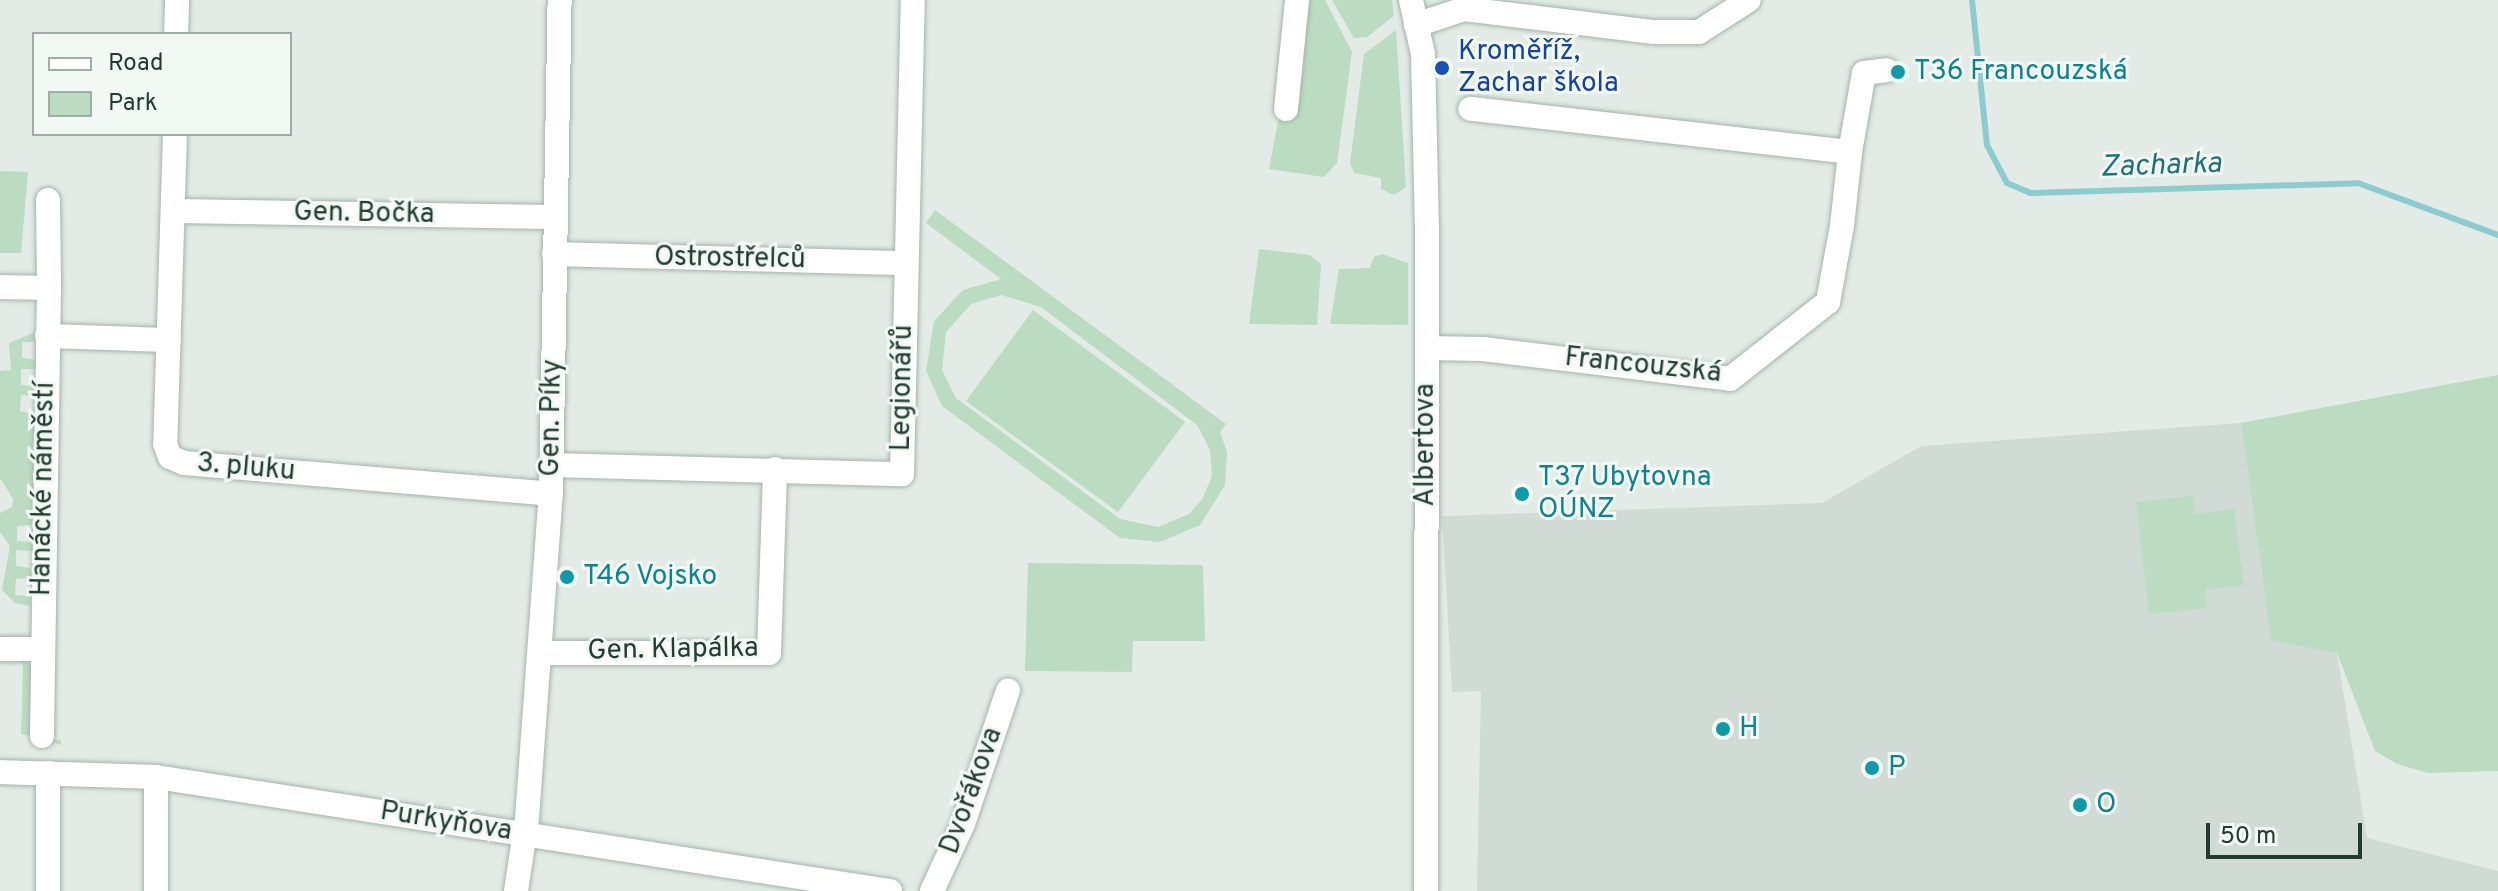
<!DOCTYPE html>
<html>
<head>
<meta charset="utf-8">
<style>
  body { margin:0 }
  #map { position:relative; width:2498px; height:891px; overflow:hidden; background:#e2ebe6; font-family:Overpass,sans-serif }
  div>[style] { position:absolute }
  .built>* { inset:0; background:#d0dbd5 }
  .green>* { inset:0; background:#bbdcc0 }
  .stream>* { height:6px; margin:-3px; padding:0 3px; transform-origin:3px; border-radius:3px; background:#8ccccf }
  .roads { filter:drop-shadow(0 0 2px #a5b3ac) drop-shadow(0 0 2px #a5b3ac) }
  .minor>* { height:24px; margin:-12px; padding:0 12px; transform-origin:12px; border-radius:12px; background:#fff }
  .dots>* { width:22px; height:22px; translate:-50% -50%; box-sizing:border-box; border:4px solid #f2f8f4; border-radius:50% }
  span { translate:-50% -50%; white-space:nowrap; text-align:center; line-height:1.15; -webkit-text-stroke:6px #f2f8f4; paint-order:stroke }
  .transit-label { font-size:28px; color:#164399 }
  .left { translate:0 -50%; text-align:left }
  .culture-label { font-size:28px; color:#0d838f }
  .street-label { font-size:28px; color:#223c32 }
  .water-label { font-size:30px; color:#1f7175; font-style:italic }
  .legend { position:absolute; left:32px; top:32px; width:260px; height:104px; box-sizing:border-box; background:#f2f8f4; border:2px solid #9fada6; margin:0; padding:10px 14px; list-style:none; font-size:24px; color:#223c32 }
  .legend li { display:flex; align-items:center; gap:16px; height:40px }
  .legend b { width:40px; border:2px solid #9fada6 }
  .scale { position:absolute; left:2206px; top:823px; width:156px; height:36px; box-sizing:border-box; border:4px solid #223c32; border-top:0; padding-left:10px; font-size:24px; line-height:28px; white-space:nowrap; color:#223c32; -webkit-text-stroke:6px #f2f8f4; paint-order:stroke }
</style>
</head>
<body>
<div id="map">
  <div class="built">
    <div style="clip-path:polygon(2241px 423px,2271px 639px,2337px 653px,2367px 838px,2498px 871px,2498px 891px,1477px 891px,1481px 691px,1452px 692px,1442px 516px,1822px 503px,1921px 446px)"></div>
  </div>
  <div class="green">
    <div style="clip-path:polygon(1301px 0,1325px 0,1352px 52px,1337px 163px,1324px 177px,1269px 169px)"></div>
    <div style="clip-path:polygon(1332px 0,1392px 0,1394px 16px,1367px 37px,1354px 38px)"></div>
    <div style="clip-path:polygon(1396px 30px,1406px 187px,1394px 195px,1381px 189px,1381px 178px,1354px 173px,1350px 163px,1364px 54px)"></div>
    <div style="clip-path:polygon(0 171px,28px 172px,21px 253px,0 253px)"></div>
    <div style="clip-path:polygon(evenodd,935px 210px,1226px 424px,1220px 432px,1227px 452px,1225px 485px,1200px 525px,1160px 542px,1120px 538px,942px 406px,926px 371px,934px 321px,963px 290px,1001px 279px,926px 223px,935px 210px,1001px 295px,1041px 307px,1197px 425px,1210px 450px,1212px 476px,1203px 498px,1189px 514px,1158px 527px,1120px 519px,956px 398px,942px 370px,946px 332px,971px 304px,1001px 295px)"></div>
    <div style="clip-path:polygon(1259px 249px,1309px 255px,1321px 264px,1317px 325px,1249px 324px)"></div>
    <div style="clip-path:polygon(1382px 254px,1408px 263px,1408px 325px,1330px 324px,1339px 269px,1370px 268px,1374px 257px)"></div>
    <div style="clip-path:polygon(1033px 310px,1185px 422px,1118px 512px,966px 401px)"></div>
    <div style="clip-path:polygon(38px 331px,37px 342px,22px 342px,22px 358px,37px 360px,37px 369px,21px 369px,21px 385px,36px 387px,35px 396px,21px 395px,20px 411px,35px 414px,32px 525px,17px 526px,17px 541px,32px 542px,32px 551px,16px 550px,16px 566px,31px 568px,31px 578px,16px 579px,15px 595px,30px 596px,30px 606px,15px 603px,2px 590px,10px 546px,0 532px,0 513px,12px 507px,13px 499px,0 478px,0 371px,11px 370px,9px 343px)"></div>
    <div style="clip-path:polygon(2498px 375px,2498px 771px,2428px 773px,2397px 764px,2375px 751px,2337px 653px,2271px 640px,2241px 423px)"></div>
    <div style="clip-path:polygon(2193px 496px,2195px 514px,2234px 509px,2244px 585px,2205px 590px,2206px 608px,2149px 614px,2136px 502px)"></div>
    <div style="clip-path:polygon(1028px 563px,1203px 565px,1205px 641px,1133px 641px,1132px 672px,1025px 671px)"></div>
    <div style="clip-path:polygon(23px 660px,32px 666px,52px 739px,61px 740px,61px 745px,21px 734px)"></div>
  </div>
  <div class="stream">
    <div style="left:1972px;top:0;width:146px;rotate:84.1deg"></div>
    <div style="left:1987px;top:145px;width:43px;rotate:62.2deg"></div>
    <div style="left:2007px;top:183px;width:25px;rotate:23deg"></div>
    <div style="left:2030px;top:193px;width:328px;rotate:-1.7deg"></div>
    <div style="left:2358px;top:183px;width:149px;rotate:20.4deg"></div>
  </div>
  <div class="roads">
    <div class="minor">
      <div style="left:1411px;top:0;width:55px;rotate:77.5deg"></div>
      <div style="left:1423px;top:54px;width:172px;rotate:88.7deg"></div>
      <div style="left:1427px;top:226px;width:665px;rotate:90.09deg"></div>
      <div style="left:1416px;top:25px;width:51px;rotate:-18.4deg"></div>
      <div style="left:1464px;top:9px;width:192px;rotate:6.9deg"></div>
      <div style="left:1655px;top:32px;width:44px"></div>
      <div style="left:1699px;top:32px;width:59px;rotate:-32.6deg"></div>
      <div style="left:176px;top:34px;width:34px;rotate:-88deg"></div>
      <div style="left:1286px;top:109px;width:110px;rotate:-84.2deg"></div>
      <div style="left:175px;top:134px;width:310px;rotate:91.8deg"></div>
      <div style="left:165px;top:444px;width:14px;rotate:69deg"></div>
      <div style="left:170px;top:457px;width:15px;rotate:23deg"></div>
      <div style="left:184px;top:463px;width:368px;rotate:4.8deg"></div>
      <div style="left:1850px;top:152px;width:80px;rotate:-80deg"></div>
      <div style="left:1864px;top:73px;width:23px;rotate:-7deg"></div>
      <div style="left:48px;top:200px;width:88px;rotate:89.3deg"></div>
      <div style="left:173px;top:211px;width:382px;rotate:0.9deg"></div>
      <div style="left:554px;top:254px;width:351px;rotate:1.5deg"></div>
      <div style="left:0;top:287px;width:49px;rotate:1.2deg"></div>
      <div style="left:49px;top:288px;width:448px;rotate:90.9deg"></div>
      <div style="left:47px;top:336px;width:122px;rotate:1.9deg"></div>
      <div style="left:1427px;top:348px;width:56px;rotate:1deg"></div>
      <div style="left:1483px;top:349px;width:249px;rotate:6.9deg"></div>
      <div style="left:1730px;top:379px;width:125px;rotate:-38.2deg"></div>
      <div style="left:1828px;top:302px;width:77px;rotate:-79.6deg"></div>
      <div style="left:1842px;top:226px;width:74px;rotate:-83.8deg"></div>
      <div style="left:1850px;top:152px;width:382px;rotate:-173.5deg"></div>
      <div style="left:551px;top:465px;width:351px;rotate:1.5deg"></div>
      <div style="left:902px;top:474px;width:474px;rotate:-88.7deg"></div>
      <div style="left:0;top:649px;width:41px"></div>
      <div style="left:541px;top:653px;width:228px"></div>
      <div style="left:769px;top:653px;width:184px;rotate:-88.1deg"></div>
      <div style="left:0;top:772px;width:156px;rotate:1.8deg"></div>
      <div style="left:156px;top:777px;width:743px;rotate:8.83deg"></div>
      <div style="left:48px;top:773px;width:118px;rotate:90deg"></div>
      <div style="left:156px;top:777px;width:114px;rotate:90deg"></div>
      <div style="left:516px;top:891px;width:74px;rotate:-81.4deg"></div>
      <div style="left:527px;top:818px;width:325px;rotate:-85.8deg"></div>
      <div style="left:551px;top:494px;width:494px;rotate:-89deg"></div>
      <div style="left:932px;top:891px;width:74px;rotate:-65.2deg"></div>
      <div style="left:963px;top:824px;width:141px;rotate:-71.4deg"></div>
    </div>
  </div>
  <div class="dots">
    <div style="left:1442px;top:68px;background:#1a4fb4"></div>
    <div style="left:1898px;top:72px;background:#0f9aa8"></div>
    <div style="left:1522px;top:494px;background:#0f9aa8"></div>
    <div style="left:567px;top:577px;background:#0f9aa8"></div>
    <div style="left:1723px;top:729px;background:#0f9aa8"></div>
    <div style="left:1872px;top:768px;background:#0f9aa8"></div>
    <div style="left:2080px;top:805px;background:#0f9aa8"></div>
  </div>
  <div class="transit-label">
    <span class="left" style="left:1458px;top:68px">Kroměříž,<br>Zachar škola</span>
  </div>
  <div class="culture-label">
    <span class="left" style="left:1914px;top:72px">T36 Francouzská</span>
    <span class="left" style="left:1538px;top:494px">T37 Ubytovna<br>OÚNZ</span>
    <span class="left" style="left:583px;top:577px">T46 Vojsko</span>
    <span class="left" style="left:1739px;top:729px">H</span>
    <span class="left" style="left:1888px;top:768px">P</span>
    <span class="left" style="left:2096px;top:805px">O</span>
  </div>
  <div class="street-label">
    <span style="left:364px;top:214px;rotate:1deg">Gen. Bočka</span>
    <span style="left:730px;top:259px;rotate:1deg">Ostrostřelců</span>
    <span style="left:1643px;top:366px;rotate:6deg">Francouzská</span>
    <span style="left:903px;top:388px;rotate:-89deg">Legionářů</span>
    <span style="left:552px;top:418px;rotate:-89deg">Gen. Píky</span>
    <span style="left:1426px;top:445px;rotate:-90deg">Albertova</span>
    <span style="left:246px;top:468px;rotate:5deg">3. pluku</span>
    <span style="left:44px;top:489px;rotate:-89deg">Hanácké náměstí</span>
    <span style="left:673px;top:650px;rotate:-1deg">Gen. Klapálka</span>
    <span style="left:972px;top:791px;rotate:-70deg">Dvořákova</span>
    <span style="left:446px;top:822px;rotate:9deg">Purkyňova</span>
  </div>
  <div class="water-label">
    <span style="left:2161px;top:167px;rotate:-2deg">Zacharka</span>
  </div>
  <ul class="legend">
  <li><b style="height:10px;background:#fff"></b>Road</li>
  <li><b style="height:22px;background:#bbdcc0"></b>Park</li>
  </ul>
  <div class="scale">50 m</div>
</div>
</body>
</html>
